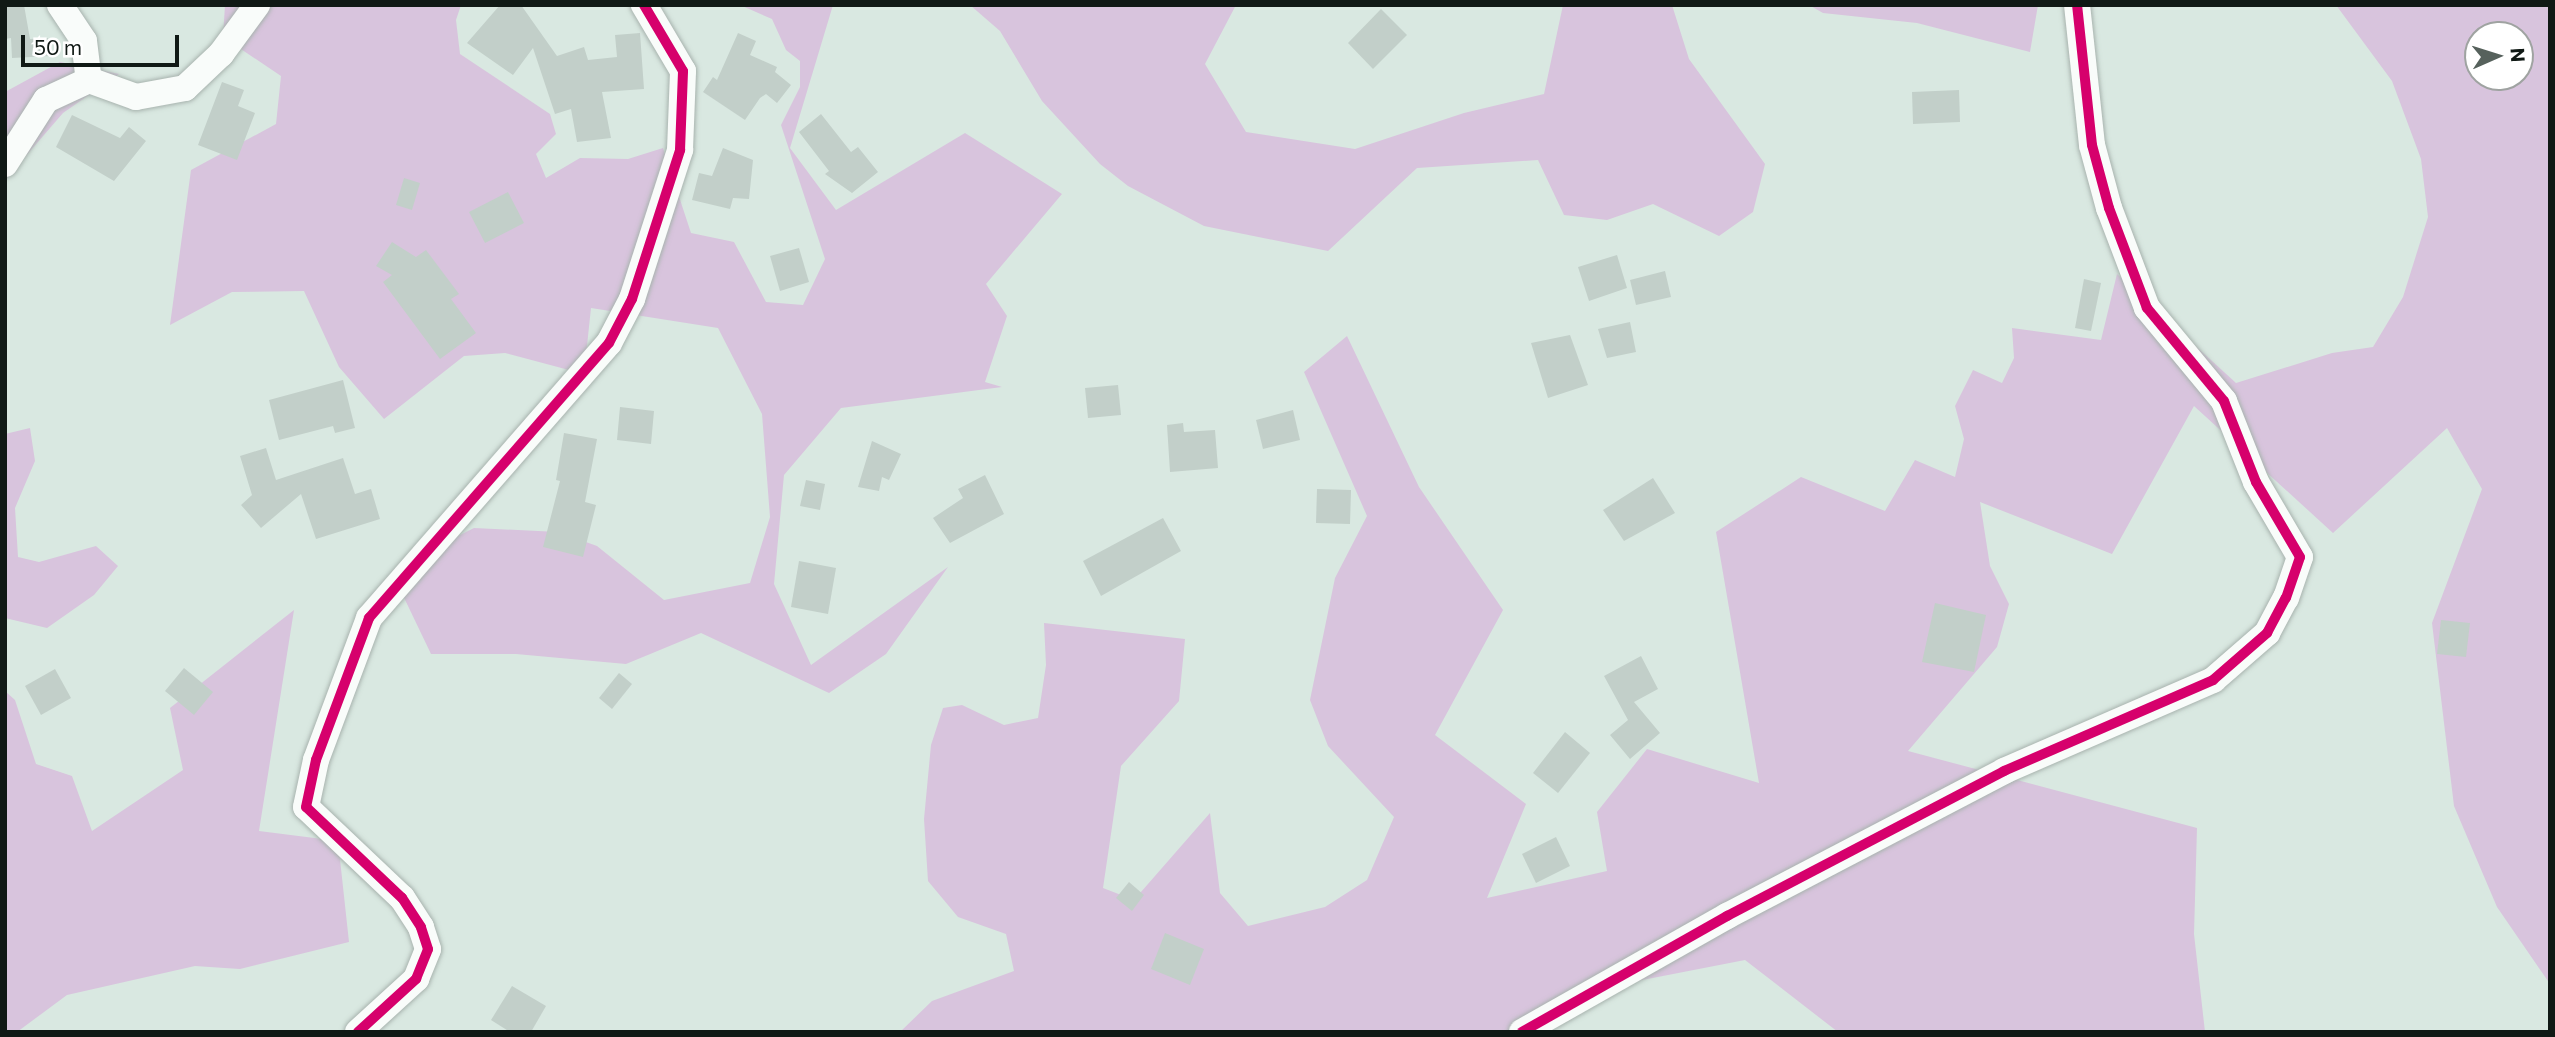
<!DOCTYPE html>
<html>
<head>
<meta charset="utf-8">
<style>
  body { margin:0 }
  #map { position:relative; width:2555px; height:1037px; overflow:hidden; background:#d9e8e1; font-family:Commissioner,sans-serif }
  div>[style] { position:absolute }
  .green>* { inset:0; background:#d8c4dd }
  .building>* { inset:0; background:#c2cfc9 }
  .roads { filter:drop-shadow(0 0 2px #a8b3ae) drop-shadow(0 0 2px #a8b3ae) }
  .minor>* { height:26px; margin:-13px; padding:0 13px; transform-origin:13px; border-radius:13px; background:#f9fcfa }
  .cycleway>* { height:10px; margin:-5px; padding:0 5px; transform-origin:5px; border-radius:5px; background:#d6006c }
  span { translate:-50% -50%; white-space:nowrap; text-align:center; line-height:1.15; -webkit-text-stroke:5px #fff; paint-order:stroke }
  .frame { position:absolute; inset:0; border:7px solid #101915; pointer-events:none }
  .north { position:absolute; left:2464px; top:21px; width:70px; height:70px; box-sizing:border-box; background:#fff; border:2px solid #9fa3a1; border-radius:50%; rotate:87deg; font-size:19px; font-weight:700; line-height:28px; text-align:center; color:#101915 }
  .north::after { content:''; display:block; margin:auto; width:24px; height:32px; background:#56615c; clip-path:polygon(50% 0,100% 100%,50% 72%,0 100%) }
  .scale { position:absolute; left:21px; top:35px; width:158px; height:32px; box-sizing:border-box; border:4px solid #101915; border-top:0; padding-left:9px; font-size:21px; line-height:24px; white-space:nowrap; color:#101915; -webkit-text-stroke:5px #fff; paint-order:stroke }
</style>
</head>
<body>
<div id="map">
  <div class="green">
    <div style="clip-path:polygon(225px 5px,461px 5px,456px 20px,460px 54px,550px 114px,556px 134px,536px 154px,546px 178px,580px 158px,628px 159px,663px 148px,691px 233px,734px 242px,766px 302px,803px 305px,825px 259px,781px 125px,800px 87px,800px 61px,786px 50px,772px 19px,740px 5px,833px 5px,790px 148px,836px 210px,965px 133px,1062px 194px,986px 284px,1007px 316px,985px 382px,1002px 387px,841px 408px,784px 475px,774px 584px,811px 665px,948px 567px,886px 654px,829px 693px,701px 633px,626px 664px,516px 654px,431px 654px,397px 583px,434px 548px,474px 528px,558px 532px,597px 546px,664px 600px,750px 583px,770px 517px,762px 414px,718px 328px,591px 308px,584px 374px,505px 353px,464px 356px,384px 419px,339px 367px,304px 291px,232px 292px,170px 325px,191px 170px,276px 124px,281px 76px,223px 37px)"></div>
    <div style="clip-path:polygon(970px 5px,1236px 5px,1205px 64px,1246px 132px,1355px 149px,1464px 113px,1544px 94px,1563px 5px,1672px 5px,1689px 59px,1765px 164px,1753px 212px,1719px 236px,1653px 204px,1607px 220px,1564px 215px,1538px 160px,1417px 168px,1328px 251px,1204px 226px,1128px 186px,1100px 164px,1042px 101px,1000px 31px)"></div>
    <div style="clip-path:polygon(1809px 5px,2038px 5px,2030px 52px,1917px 23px,1823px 13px)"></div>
    <div style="clip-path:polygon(evenodd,2336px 5px,2550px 5px,2550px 984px,2497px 907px,2454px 806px,2432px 623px,2482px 489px,2447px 428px,2333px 533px,2194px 406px,2112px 554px,1980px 502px,1990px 566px,2009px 604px,1997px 647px,1908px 751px,2197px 828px,2194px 934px,2205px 1032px,1838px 1032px,1745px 960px,1591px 990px,1524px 1032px,900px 1032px,932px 1001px,1014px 971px,1006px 934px,958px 917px,928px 881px,924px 819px,931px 745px,943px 708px,962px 705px,1004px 725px,1038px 718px,1046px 665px,1044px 623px,1185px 639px,1179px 701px,1121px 766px,1103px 888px,1134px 900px,1210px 813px,1220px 893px,1248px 926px,1325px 907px,1367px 880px,1394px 817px,1328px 746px,1310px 700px,1335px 578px,1367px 516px,1304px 372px,1347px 336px,1419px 487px,1503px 610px,1435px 735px,1526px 804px,1487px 898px,1607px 871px,1597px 812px,1647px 749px,1759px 783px,1716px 532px,1801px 477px,1885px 511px,1915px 460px,1955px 477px,1964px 439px,1955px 406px,1973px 370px,2002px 383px,2014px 358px,2012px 328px,2101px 340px,2117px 274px,2236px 383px,2332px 353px,2373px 347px,2403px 297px,2428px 217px,2421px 159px,2392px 81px,2336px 5px,2478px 35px,2520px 35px,2520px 77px,2478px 77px,2478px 35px)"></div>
    <div style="clip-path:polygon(60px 62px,119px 74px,63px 113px,5px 180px,5px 92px)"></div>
    <div style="clip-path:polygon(30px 428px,35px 461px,15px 508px,18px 557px,39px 562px,96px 546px,118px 566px,94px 595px,47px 628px,5px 618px,5px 434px)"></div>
    <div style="clip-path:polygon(294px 610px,259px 831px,338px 841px,349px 942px,240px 969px,195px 966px,67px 995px,17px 1032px,5px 1032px,5px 691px,15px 700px,36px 764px,72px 776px,92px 831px,183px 770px,170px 708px)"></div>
  </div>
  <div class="building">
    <div style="clip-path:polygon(5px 5px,24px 5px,30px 39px,48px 38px,50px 56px,12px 58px,11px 38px,5px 39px)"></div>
    <div style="clip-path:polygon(500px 5px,521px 5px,557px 56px,584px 47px,588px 60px,617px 57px,615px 35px,640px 33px,644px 89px,602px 92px,611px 138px,577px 142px,571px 109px,555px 114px,533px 48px,513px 75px,467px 43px)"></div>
    <div style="clip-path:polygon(1381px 9px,1407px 35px,1373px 69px,1348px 43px)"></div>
    <div style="clip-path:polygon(738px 33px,756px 41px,750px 55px,777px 67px,775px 72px,791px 85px,777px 103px,766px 94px,760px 98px,745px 120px,703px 92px,713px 77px,717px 80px)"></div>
    <div style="clip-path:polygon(222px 82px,244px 90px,238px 106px,255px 113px,237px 160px,198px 145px)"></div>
    <div style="clip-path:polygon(1959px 90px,1960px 122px,1913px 124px,1912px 92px)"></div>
    <div style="clip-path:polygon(821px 114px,851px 152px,858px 147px,878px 172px,852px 193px,825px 174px,829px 171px,799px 132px)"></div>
    <div style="clip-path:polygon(72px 115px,120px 138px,129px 127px,146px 141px,114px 181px,56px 147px)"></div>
    <div style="clip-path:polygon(723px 148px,753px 160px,749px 199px,733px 198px,730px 209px,692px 200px,699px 173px,712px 176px)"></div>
    <div style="clip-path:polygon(404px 178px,420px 183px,412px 210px,396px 205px)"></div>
    <div style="clip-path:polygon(508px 192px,524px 223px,485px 243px,469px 212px)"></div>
    <div style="clip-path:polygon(392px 242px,416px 257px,426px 250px,459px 294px,451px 299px,476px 333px,440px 359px,383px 282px,392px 275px,376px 266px)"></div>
    <div style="clip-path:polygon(799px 248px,809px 282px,780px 291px,770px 256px)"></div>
    <div style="clip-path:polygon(1617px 255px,1627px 288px,1589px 301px,1578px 267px)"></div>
    <div style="clip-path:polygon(1665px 271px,1671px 297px,1636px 305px,1630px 280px)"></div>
    <div style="clip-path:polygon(2084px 279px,2101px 283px,2091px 331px,2075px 328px)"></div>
    <div style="clip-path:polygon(1630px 322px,1636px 352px,1607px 358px,1598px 329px)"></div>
    <div style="clip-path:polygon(1570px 335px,1588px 385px,1548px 398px,1531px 343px)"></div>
    <div style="clip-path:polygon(343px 380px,355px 428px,335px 433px,333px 426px,279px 440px,269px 400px)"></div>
    <div style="clip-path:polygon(1118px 385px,1121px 415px,1088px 418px,1085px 388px)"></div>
    <div style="clip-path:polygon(620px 407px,654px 411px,651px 444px,617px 440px)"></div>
    <div style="clip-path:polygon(1293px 410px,1300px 440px,1263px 449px,1256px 420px)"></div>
    <div style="clip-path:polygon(1183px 423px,1184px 432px,1215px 430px,1218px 468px,1170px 472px,1167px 425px)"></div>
    <div style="clip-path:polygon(564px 433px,597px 439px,585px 502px,596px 505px,583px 557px,543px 547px,560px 481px,556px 480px)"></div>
    <div style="clip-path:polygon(872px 441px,901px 454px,889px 480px,882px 477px,879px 491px,858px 487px)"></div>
    <div style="clip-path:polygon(266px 448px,276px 480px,343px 458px,355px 494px,371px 489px,380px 519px,316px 539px,301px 494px,261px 528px,241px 505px,252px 495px,240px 456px)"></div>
    <div style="clip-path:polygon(985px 475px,1004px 514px,950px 543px,933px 518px,963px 498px,958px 489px)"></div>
    <div style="clip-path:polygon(1653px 478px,1675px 513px,1624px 541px,1603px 510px)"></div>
    <div style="clip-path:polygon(806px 480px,825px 484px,820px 510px,800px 506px)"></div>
    <div style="clip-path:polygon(1317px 489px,1351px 490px,1350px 524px,1316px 523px)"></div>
    <div style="clip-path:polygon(1163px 518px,1181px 551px,1101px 596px,1083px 561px)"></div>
    <div style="clip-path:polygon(799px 561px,836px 568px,828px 614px,791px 607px)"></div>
    <div style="clip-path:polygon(1935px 603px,1986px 615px,1974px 672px,1922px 662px)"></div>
    <div style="clip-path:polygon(2441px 620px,2470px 623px,2466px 657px,2437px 654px)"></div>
    <div style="clip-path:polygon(1641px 656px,1658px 689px,1634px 702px,1660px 733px,1630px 759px,1610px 735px,1628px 720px,1604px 676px)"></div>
    <div style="clip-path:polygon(184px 668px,213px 692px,194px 715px,165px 691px)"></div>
    <div style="clip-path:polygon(55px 669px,71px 698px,41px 715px,25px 686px)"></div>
    <div style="clip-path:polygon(619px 673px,632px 684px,612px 709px,599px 698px)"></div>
    <div style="clip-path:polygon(1565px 732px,1590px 753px,1558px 793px,1533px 773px)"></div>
    <div style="clip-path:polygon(1556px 837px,1570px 866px,1536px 883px,1522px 854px)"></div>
    <div style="clip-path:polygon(1129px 882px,1144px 895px,1132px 911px,1116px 898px)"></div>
    <div style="clip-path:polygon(1165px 933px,1204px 949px,1190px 985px,1151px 969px)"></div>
    <div style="clip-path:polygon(512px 986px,546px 1006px,531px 1032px,510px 1032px,491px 1020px)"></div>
  </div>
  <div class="roads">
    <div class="minor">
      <div style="left:60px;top:5px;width:43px;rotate:56.3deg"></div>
      <div style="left:84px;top:41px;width:39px;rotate:83deg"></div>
      <div style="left:5px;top:164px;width:76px;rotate:-57.4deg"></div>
      <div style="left:46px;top:100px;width:47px;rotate:-24.9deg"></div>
      <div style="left:89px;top:80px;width:50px;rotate:19.9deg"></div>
      <div style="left:136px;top:97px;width:50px;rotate:-10.4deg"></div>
      <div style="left:185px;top:88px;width:50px;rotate:-43.4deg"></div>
      <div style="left:221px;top:54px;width:61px;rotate:-53.7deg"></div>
      <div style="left:358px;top:1032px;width:79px;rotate:-42.4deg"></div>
      <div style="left:416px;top:979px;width:32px;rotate:-68deg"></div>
      <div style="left:428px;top:949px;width:23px;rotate:-108deg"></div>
      <div style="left:421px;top:927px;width:35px;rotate:-123deg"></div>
      <div style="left:402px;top:898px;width:132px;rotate:-136.5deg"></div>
      <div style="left:306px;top:807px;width:48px;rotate:-78deg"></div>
      <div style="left:316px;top:760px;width:152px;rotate:-69.5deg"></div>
      <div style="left:369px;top:618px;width:365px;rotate:-48.9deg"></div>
      <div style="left:609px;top:343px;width:50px;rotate:-62.4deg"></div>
      <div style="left:632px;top:299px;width:157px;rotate:-72.1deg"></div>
      <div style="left:680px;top:150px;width:79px;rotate:-87.8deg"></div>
      <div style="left:683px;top:71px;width:77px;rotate:-120.6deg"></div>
      <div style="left:1522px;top:1032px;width:236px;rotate:-29.5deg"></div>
      <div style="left:1727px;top:916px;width:313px;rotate:-27.6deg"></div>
      <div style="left:2004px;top:771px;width:228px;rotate:-23.5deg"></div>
      <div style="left:2213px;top:680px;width:72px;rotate:-41deg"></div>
      <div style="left:2267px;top:633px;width:40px;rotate:-62deg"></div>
      <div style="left:2286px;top:598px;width:43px;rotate:-71.1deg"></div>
      <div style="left:2300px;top:557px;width:87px;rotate:-120.4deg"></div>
      <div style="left:2256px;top:482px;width:87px;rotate:-111.6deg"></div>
      <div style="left:2224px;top:401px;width:121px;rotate:-129.6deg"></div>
      <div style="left:2147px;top:308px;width:107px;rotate:-110.8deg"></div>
      <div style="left:2109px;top:208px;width:65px;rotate:-105.1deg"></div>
      <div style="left:2092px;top:145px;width:141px;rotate:-96.1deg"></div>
    </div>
  </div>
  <div class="cycleway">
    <div style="left:358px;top:1032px;width:79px;rotate:-42.4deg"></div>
    <div style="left:416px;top:979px;width:32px;rotate:-68deg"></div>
    <div style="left:428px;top:949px;width:23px;rotate:-108deg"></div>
    <div style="left:421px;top:927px;width:35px;rotate:-123deg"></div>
    <div style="left:402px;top:898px;width:132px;rotate:-136.5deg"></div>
    <div style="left:306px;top:807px;width:48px;rotate:-78deg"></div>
    <div style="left:316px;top:760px;width:152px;rotate:-69.5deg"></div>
    <div style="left:369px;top:618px;width:365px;rotate:-48.9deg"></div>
    <div style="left:609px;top:343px;width:50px;rotate:-62.4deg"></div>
    <div style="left:632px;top:299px;width:157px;rotate:-72.1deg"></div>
    <div style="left:680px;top:150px;width:79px;rotate:-87.8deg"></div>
    <div style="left:683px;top:71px;width:77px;rotate:-120.6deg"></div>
    <div style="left:1522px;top:1032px;width:236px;rotate:-29.5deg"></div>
    <div style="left:1727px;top:916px;width:313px;rotate:-27.6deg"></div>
    <div style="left:2004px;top:771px;width:228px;rotate:-23.5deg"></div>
    <div style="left:2213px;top:680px;width:72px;rotate:-41deg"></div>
    <div style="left:2267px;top:633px;width:40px;rotate:-62deg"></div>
    <div style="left:2286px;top:598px;width:43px;rotate:-71.1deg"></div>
    <div style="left:2300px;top:557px;width:87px;rotate:-120.4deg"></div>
    <div style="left:2256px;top:482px;width:87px;rotate:-111.6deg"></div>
    <div style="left:2224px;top:401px;width:121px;rotate:-129.6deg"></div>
    <div style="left:2147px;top:308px;width:107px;rotate:-110.8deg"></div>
    <div style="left:2109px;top:208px;width:65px;rotate:-105.1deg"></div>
    <div style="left:2092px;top:145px;width:141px;rotate:-96.1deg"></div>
  </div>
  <div class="frame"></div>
  <div class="north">N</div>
  <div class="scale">50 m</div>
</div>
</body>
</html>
